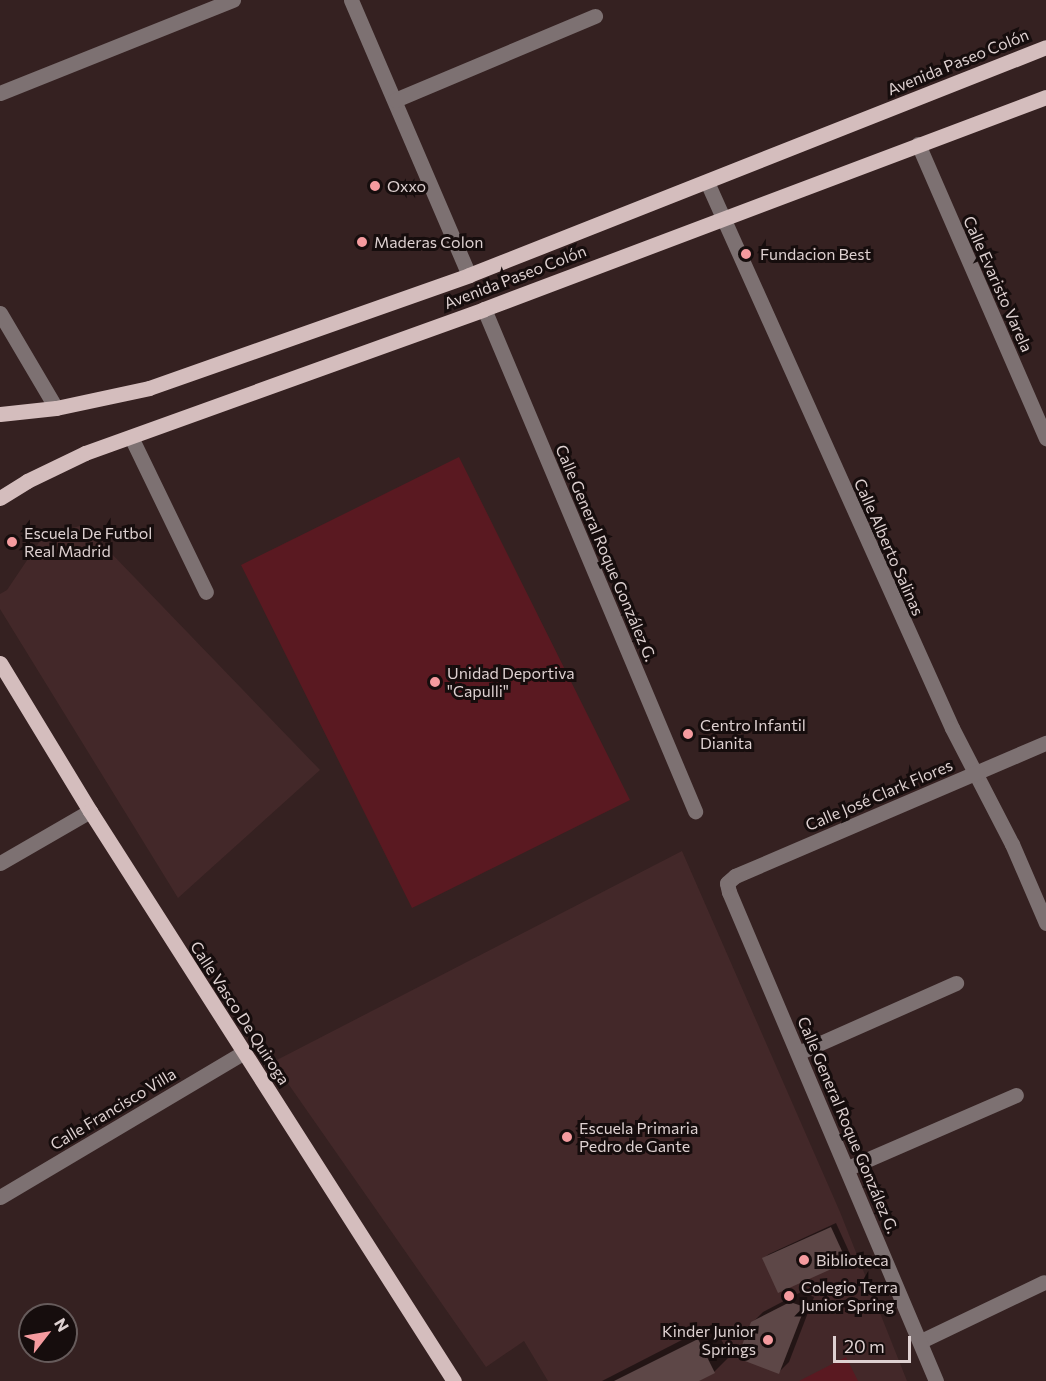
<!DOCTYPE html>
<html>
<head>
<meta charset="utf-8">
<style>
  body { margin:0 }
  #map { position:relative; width:1046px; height:1381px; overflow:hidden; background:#352121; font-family:Commissioner,sans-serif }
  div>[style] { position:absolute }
  .built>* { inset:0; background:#432829 }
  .green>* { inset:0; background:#5a1921 }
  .shadow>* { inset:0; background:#0007 }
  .building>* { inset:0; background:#5d4747 }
  .minor>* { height:15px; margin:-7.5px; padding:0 7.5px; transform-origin:7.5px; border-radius:7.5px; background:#7d7172 }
  .major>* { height:15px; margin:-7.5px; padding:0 7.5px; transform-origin:7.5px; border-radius:7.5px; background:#d4bdbd }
  .dots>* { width:16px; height:16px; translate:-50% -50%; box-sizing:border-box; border:3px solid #160d0d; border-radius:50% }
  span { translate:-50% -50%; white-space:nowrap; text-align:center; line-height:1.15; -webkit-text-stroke:6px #160d0d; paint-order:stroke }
  .street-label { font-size:16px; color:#ded1d1 }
  .poi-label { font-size:16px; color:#ded1d1 }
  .left { translate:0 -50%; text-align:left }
  .right { translate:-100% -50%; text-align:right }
  .north { position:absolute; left:18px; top:1303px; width:60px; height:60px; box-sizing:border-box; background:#160d0d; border:2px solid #665b5b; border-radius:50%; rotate:59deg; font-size:16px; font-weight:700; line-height:24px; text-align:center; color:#ded1d1 }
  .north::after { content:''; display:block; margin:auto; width:21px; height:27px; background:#f59b9f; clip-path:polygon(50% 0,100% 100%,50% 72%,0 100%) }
  .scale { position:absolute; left:833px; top:1336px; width:78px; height:27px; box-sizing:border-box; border:3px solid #ded1d1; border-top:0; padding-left:8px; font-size:18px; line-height:21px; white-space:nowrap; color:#ded1d1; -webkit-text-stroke:4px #160d0d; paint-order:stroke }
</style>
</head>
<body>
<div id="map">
  <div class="built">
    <div style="clip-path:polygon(84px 525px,320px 770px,178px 898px,0 609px,0 594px,7px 590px,44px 535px)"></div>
    <div style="clip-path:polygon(682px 851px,840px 1212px,907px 1381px,548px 1381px,524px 1341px,486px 1367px,273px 1062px)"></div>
  </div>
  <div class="green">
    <div style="clip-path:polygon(459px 457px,630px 800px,412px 908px,241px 565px)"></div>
    <div style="clip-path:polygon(846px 1357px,858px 1381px,799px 1381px)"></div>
  </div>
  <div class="shadow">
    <div style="clip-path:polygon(836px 1223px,851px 1256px,846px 1261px,764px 1258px,769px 1254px)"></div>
    <div style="clip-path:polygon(801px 1292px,814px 1297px,789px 1362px,779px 1372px,752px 1323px,763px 1312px)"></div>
    <div style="clip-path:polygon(713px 1324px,730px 1356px,714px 1372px,696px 1381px,602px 1381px)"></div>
  </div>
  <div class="building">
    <div style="clip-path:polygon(831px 1227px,847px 1262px,778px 1293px,762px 1258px)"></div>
    <div style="clip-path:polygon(790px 1302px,805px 1307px,779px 1374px,737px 1358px,751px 1322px)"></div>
    <div style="clip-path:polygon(698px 1339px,715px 1373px,699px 1381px,614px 1381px)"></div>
  </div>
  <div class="minor">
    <div style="left:351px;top:0;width:299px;rotate:66.8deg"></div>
    <div style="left:0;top:93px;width:251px;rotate:-21.8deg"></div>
    <div style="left:395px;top:100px;width:217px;rotate:-22.8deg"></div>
    <div style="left:918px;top:144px;width:321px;rotate:66.5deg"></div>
    <div style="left:707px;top:182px;width:598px;rotate:65.83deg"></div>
    <div style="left:952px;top:728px;width:131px;rotate:62.7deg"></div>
    <div style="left:1012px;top:844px;width:86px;rotate:66.7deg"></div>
    <div style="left:484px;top:309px;width:545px;rotate:67.2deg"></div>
    <div style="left:0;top:313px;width:110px;rotate:59.5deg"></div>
    <div style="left:131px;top:437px;width:172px;rotate:64.2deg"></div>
    <div style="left:0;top:863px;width:104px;rotate:-30deg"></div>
    <div style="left:798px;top:1053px;width:173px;rotate:-23.9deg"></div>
    <div style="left:848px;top:1168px;width:183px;rotate:-23.5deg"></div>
    <div style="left:0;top:1197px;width:284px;rotate:-30.7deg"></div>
    <div style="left:921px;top:1341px;width:136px;rotate:-25.6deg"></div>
    <div style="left:936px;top:1381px;width:531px;rotate:-112.94deg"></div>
    <div style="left:729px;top:892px;width:9px;rotate:-103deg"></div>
    <div style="left:727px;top:883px;width:11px;rotate:-41deg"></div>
    <div style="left:735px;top:876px;width:338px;rotate:-23.2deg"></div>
  </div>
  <div class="major">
    <div style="left:0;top:414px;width:56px;rotate:-6.1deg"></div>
    <div style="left:56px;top:408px;width:95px;rotate:-12.1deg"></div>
    <div style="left:149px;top:388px;width:339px;rotate:-19.4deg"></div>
    <div style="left:469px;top:275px;width:620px;rotate:-21.56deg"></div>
    <div style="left:0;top:498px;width:32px;rotate:-32deg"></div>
    <div style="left:27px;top:481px;width:64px;rotate:-25.8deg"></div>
    <div style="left:85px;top:453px;width:424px;rotate:-19.8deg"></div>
    <div style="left:484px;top:309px;width:601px;rotate:-20.67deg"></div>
    <div style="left:0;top:663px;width:173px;rotate:58.7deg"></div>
    <div style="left:90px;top:811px;width:676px;rotate:57.44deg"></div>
  </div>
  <div class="dots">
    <div style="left:375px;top:186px;background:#f59b9f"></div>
    <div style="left:362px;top:242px;background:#f59b9f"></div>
    <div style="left:746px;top:254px;background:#f59b9f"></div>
    <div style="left:12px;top:542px;background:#f59b9f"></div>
    <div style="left:435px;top:682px;background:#f59b9f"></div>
    <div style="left:688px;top:734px;background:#f59b9f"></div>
    <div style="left:567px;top:1137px;background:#f59b9f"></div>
    <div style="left:804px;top:1260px;background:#f59b9f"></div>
    <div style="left:789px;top:1296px;background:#f59b9f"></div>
    <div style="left:768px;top:1340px;background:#f59b9f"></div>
  </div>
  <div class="street-label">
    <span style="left:958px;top:62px;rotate:-22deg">Avenida Paseo Colón</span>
    <span style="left:515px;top:277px;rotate:-21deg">Avenida Paseo Colón</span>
    <span style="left:998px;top:284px;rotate:66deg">Calle Evaristo Varela</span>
    <span style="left:889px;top:547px;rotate:66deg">Calle Alberto Salinas</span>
    <span style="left:606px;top:553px;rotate:67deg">Calle General Roque González G.</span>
    <span style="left:879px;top:795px;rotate:-23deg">Calle José Clark Flores</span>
    <span style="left:240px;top:1013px;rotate:57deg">Calle Vasco De Quiroga</span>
    <span style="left:113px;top:1109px;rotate:-31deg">Calle Francisco Villa</span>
    <span style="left:848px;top:1125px;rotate:67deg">Calle General Roque González G.</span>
  </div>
  <div class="poi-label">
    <span class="left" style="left:387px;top:186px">Oxxo</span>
    <span class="left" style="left:374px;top:242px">Maderas Colon</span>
    <span class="left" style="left:760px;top:254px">Fundacion Best</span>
    <span class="left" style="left:24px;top:542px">Escuela De Futbol<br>Real Madrid</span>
    <span class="left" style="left:447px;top:682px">Unidad Deportiva<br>"Capulli"</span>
    <span class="left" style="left:700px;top:734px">Centro Infantil<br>Dianita</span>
    <span class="left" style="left:579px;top:1137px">Escuela Primaria<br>Pedro de Gante</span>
    <span class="left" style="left:816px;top:1260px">Biblioteca</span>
    <span class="left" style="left:801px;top:1296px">Colegio Terra<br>Junior Spring</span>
    <span class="right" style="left:756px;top:1340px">Kinder Junior<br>Springs</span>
  </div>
  <div class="north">N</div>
  <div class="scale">20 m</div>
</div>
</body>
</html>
